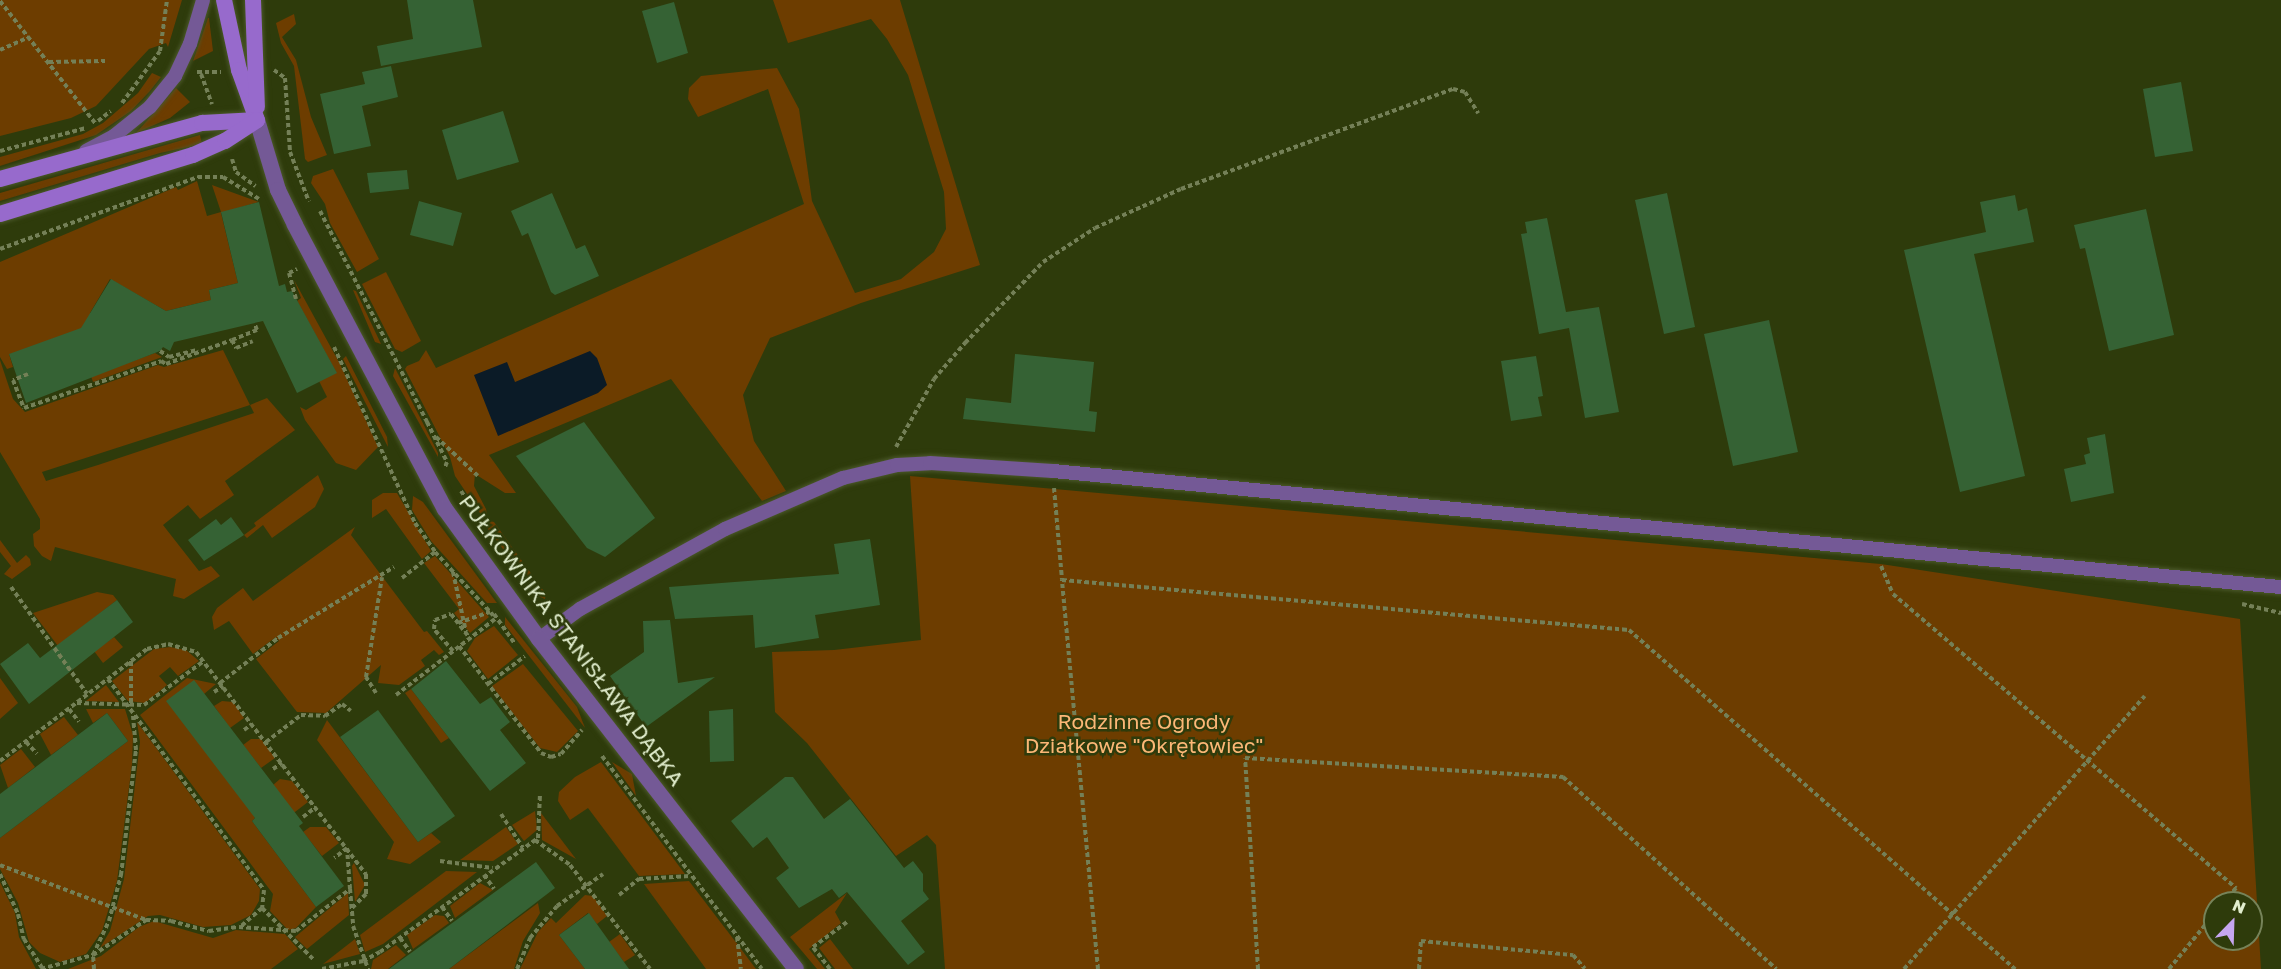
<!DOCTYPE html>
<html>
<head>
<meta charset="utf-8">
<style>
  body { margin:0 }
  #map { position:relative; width:2281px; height:969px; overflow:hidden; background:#2e3b0b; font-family:"Golos Text",sans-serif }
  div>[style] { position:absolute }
  .green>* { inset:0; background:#6d3d00 }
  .water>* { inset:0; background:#0b1b27 }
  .building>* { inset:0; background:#356234 }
  .path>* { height:4px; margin-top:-2px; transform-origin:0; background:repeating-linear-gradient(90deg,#748057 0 4.5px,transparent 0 7.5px) }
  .roads { filter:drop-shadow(0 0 2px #4b582a) drop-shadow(0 0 2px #4b582a) }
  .service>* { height:14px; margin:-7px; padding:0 7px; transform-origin:7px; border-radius:7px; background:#745996 }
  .tertiary>* { height:16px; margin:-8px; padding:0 8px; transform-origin:8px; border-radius:8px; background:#745996 }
  .secondary>* { height:16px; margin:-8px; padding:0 8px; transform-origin:8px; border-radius:8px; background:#976acc }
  span { translate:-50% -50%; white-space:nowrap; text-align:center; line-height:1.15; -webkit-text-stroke:5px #2e3b0b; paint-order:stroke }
  .street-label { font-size:21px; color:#e2eece }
  .park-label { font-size:21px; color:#fcb776 }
  .north { position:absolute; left:2203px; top:891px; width:60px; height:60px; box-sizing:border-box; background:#2e3b0b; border:2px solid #768359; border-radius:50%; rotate:23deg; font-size:16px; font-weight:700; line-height:24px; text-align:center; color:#e2eece }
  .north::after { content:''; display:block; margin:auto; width:21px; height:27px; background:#c6a6f0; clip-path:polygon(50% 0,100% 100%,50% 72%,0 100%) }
</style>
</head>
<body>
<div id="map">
  <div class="green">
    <div style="clip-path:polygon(0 0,182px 0,168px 47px,166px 43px,149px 49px,96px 106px,71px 118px,0 136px)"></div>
    <div style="clip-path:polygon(773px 0,900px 0,980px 265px,861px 303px,770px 338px,743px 395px,754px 441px,786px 491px,762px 501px,671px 379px,489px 455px,516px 493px,505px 493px,475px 474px,474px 486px,486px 509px,487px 515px,482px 516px,455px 476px,450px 457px,405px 369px,407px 366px,419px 361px,426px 350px,436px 368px,804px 204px,768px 89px,698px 117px,688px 99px,689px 88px,701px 76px,777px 68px,799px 109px,812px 201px,855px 293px,901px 279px,934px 252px,946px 229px,944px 192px,908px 75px,887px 39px,871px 19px,788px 43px)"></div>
    <div style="clip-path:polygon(294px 14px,296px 24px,282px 37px,296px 60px,311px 117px,327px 155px,308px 162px,305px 159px,294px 66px,281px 43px,276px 23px)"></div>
    <div style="clip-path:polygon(209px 18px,213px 51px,193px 61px,208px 18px)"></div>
    <div style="clip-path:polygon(152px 73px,161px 77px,150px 91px,131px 111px,96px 135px,0 166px,0 157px,83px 134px,103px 123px,138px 93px)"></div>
    <div style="clip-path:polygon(176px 88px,190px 102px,170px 118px,136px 133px)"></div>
    <div style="clip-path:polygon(200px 135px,202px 144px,160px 153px,0 201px,0 193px)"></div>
    <div style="clip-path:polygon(333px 169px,379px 259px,357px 272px,330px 223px,325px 204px,311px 183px,313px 176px)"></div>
    <div style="clip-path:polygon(197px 181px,207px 216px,221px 212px,212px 185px,259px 202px,221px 213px,238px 283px,209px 290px,211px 300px,166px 311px,110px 279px,90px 313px,146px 346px,9px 354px,13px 367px,7px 369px,0 357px,0 262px,176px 187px,178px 190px)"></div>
    <div style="clip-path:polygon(386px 272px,421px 341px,402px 352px,395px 349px,362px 284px)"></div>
    <div style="clip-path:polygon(294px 280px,340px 364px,378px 447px,356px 470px,336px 463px,305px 420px,300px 407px,306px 410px,327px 397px,319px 381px,336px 372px,297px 301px,301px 298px)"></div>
    <div style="clip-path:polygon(353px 290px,356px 291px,381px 344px,375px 342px)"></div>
    <div style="clip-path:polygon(evenodd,223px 350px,250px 405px,267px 398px,295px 430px,225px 481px,234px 495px,200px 519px,188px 505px,163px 525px,199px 571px,211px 566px,220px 576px,184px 599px,173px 596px,176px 579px,55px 547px,51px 561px,42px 556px,34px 546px,33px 534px,40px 529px,40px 519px,0 452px,0 360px,13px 399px,25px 412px,158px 365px,164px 367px,223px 350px,250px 405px,254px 413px,98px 465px,46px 481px,42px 472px,250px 405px)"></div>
    <div style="clip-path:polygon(155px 353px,162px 357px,93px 382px,91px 376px)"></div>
    <div style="clip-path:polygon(346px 356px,387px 437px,388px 447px,343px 359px)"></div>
    <div style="clip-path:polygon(395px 368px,438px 453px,438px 457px,393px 376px)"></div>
    <div style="clip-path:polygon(318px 475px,324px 489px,315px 507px,272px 538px,263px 525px,247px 538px,244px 535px,256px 526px,254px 523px)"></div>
    <div style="clip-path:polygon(evenodd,910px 476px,1881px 564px,2240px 619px,2261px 969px,945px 969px,936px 845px,927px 835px,896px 856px,807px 743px,775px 712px,772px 652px,834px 650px,921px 640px,910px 476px,2215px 903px,2251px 903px,2251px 939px,2215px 939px,2215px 903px)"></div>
    <div style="clip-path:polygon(383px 493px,397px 493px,431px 551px,422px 559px,386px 509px,372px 518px,372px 500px)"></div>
    <div style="clip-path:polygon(413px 496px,423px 502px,497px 603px,487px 603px,431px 541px,412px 510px)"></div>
    <div style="clip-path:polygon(486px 520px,494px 522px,546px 594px,545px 599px,538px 596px,485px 525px)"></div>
    <div style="clip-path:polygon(355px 527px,351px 535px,424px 632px,427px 631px,444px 652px,439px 655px,434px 650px,421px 660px,425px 666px,399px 685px,378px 683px,381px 665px,326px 713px,297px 712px,256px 659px,279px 641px,276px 637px,253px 654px,229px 621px,214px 630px,212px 617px,217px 608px,243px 588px,253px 601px)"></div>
    <div style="clip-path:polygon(0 540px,17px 563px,26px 555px,30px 559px,31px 565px,12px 579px,4px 574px,11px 566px,0 552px)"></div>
    <div style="clip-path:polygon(435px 556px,489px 617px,470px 633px,454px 613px,459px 609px,424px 563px)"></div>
    <div style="clip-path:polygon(97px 592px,113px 595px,117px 600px,58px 646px,33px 613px)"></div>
    <div style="clip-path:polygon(505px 617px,577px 707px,585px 728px,505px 625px)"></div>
    <div style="clip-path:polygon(494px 626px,518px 655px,488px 679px,467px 651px,475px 638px)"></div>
    <div style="clip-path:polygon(114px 637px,123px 647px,103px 663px,91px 647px,103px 645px)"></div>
    <div style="clip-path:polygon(170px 647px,186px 650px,199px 661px,178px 676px,170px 667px,159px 676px,167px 685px,145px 703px,128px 701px,112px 681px,154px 649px)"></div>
    <div style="clip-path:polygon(523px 664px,578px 731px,557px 752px,540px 748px,492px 686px)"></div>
    <div style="clip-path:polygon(0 678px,18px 703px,0 719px)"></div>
    <div style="clip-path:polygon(187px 678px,216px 684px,204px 694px,255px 818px,252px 821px,316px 907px,296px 928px,288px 930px,270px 911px,273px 894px,140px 715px)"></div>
    <div style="clip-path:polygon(106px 685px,119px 702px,86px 701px)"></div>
    <div style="clip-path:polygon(411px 689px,449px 738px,441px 743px,405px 693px)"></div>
    <div style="clip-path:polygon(222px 701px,233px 702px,244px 718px,230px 728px,214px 706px)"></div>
    <div style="clip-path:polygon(86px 709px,125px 709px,133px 735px,132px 764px,117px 881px,102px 931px,86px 954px,60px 962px,40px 953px,29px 942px,18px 903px,0 869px,0 838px,128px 741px,107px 713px,93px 723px)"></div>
    <div style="clip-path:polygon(64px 717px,78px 735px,51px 755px,40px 734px)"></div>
    <div style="clip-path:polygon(327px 720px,418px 842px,431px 833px,441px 842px,410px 864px,387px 859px,394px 842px,317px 740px)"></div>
    <div style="clip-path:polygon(137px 722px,260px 889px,259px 901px,251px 915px,231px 925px,203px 927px,160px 915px,148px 916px,100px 948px,110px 931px,124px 879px,140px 742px)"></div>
    <div style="clip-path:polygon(251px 739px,261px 739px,275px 758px,261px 768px,243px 745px)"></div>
    <div style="clip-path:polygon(21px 749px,35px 767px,8px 788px,0 765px)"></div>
    <div style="clip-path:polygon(601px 762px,685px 874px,639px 876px,588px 808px,570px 820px,558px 801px,559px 792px,575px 777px)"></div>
    <div style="clip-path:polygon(612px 762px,632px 774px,636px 796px)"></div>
    <div style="clip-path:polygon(280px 779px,292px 781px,308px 802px,291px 815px,273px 785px)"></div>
    <div style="clip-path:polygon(535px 811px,537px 830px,524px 841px,512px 825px)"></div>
    <div style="clip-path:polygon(541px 813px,576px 859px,542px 840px)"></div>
    <div style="clip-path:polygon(310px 827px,326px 827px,339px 843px,322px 856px,303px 832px)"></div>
    <div style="clip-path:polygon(506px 827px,518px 844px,493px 861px,460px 860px)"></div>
    <div style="clip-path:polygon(354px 863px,365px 885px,355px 902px,352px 866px)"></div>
    <div style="clip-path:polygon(446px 871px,477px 872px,383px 944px,365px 952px,360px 935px)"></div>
    <div style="clip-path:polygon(689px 881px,738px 945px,756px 969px,706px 969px,644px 884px)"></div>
    <div style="clip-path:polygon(0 882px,15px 913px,19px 937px,36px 969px,0 969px)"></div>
    <div style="clip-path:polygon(480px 883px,493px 890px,455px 918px,450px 906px)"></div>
    <div style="clip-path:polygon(348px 893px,349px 915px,307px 949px,295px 937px)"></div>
    <div style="clip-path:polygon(847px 893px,835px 912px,841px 923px,809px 949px,825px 969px,817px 969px,790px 937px)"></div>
    <div style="clip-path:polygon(585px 895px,593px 896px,607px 916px,597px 924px,588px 913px,559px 935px,585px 969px,520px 969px,538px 932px,551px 918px,556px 923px)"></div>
    <div style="clip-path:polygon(538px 903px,540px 913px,523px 941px,514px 969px,449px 969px)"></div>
    <div style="clip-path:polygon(435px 915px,444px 916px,449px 923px,413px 949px,407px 935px)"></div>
    <div style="clip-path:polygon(154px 921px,213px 938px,236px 930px,285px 934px,298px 949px,271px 969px,68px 969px,101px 956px,139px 927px)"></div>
    <div style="clip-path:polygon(620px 934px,635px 955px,624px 962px,609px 942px)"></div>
    <div style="clip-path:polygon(355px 939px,360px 954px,323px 964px)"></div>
    <div style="clip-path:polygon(830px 939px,853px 969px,835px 969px,819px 948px)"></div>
    <div style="clip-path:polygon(396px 945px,406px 955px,388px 969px,371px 969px,373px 960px)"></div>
  </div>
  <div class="water">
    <div style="clip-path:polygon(590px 351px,597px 358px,607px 385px,598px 393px,498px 436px,474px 375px,507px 362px,515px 382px)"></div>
  </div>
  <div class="building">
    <div style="clip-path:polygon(407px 0,473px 0,482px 47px,381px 66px,377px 46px,413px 39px)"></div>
    <div style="clip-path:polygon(674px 2px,688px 53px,657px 63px,642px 11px)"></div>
    <div style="clip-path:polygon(391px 66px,398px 97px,362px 106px,371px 146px,334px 154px,320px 94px,365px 84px,362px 72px)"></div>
    <div style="clip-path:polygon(2181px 82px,2193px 151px,2155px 157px,2143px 89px)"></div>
    <div style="clip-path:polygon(503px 111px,519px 162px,457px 180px,442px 130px)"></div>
    <div style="clip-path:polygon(407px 170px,409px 189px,370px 193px,367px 173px)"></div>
    <div style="clip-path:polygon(552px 193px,576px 249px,585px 245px,599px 276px,555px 295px,551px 292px,528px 233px,522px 236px,511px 211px)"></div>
    <div style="clip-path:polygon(1667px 193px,1695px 327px,1664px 334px,1635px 200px)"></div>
    <div style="clip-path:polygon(2015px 195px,2018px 211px,2027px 208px,2034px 242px,1974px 254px,2025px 476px,1960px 492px,1904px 250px,1986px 232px,1980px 202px)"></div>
    <div style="clip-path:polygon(419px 201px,462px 213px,453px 246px,410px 235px)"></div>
    <div style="clip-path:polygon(259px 202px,279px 286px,285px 284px,287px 292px,292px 291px,337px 373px,297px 393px,263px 321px,174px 342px,170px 351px,163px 347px,160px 351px,26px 403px,9px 354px,81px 328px,111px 279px,166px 311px,211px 300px,209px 290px,238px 283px,221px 212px)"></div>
    <div style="clip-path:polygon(2146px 209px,2174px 335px,2109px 351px,2085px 248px,2080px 249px,2074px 225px)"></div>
    <div style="clip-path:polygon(1547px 218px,1566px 312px,1599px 307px,1619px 412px,1585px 418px,1569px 328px,1539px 334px,1521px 234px,1527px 233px,1525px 222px)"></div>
    <div style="clip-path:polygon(1769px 320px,1798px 452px,1733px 466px,1704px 334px)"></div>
    <div style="clip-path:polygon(1015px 354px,1094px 362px,1089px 411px,1097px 412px,1095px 432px,963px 419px,966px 398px,1011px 403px)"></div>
    <div style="clip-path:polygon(1536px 356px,1543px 396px,1538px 397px,1542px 416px,1511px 421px,1501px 361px)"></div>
    <div style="clip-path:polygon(584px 422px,655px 518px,605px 557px,587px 548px,516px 456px)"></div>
    <div style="clip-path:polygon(2105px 434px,2114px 493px,2071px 502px,2064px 469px,2086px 464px,2084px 455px,2090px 453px,2087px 438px)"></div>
    <div style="clip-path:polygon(231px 517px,244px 535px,204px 561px,188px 540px,216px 519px,221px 525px)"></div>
    <div style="clip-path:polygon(870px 539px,880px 605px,815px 615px,819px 638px,755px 648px,753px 615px,675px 619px,669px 587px,839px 574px,834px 544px)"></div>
    <div style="clip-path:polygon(117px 600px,133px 622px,29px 704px,0 664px,28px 643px,40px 658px)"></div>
    <div style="clip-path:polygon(670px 620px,678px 683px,715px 677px,646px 727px,610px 676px,644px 652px,643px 621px)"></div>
    <div style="clip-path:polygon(446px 661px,480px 704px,491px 697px,510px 722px,500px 730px,526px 763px,490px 791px,411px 689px)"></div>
    <div style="clip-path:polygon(194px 680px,303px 823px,299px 826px,344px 886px,316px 907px,252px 821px,255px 818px,166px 701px)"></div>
    <div style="clip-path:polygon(733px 709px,734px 761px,710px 762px,709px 711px)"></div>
    <div style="clip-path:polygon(378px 710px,455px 816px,418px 842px,340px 737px)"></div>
    <div style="clip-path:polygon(107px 713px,128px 741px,0 838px,0 794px)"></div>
    <div style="clip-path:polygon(785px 777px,793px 777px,824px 819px,850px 799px,904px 868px,913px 861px,923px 874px,923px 891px,929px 899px,901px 921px,925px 952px,908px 965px,847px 892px,839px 898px,832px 889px,799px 908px,776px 878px,789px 868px,767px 837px,753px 848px,731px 821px)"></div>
    <div style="clip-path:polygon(536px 862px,555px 888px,449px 969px,389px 969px)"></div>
    <div style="clip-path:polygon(589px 913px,629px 969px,585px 969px,559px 935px)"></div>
  </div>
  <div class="path">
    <div style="left:0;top:1px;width:155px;rotate:52.1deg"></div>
    <div style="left:0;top:50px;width:32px;rotate:-24deg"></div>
    <div style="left:49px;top:62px;width:56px;rotate:-1deg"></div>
    <div style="left:274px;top:70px;width:14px;rotate:36deg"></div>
    <div style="left:285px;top:78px;width:74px;rotate:86.1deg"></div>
    <div style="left:290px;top:152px;width:53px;rotate:69.2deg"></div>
    <div style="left:197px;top:72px;width:24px"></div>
    <div style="left:201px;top:74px;width:32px;rotate:70deg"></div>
    <div style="left:122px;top:103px;width:64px;rotate:-53.8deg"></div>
    <div style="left:160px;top:51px;width:51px;rotate:-82.2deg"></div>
    <div style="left:98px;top:121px;width:16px;rotate:-38deg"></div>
    <div style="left:0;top:151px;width:89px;rotate:-15deg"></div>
    <div style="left:232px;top:159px;width:14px;rotate:73deg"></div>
    <div style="left:236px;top:172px;width:24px;rotate:36deg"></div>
    <div style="left:320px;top:211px;width:237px;rotate:63.1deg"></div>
    <div style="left:427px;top:422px;width:45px;rotate:63.4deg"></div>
    <div style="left:447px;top:462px;width:5px;rotate:112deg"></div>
    <div style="left:0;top:249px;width:211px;rotate:-20deg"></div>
    <div style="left:198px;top:177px;width:25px"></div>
    <div style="left:223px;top:177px;width:42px;rotate:31.4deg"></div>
    <div style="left:296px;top:299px;width:27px;rotate:-105deg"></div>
    <div style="left:289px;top:273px;width:9px;rotate:-27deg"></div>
    <div style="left:232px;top:340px;width:27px;rotate:-22deg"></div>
    <div style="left:257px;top:330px;width:5px;rotate:-112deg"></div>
    <div style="left:334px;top:347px;width:194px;rotate:65.3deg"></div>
    <div style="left:415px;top:523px;width:35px;rotate:55deg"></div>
    <div style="left:435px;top:552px;width:86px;rotate:47.4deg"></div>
    <div style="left:160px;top:351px;width:11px;rotate:34deg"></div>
    <div style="left:169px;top:357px;width:30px;rotate:-14deg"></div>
    <div style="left:28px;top:374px;width:16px;rotate:158deg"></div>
    <div style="left:13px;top:380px;width:30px;rotate:69deg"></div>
    <div style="left:24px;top:408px;width:145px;rotate:-18.9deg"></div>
    <div style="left:161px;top:361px;width:6px;rotate:31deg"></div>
    <div style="left:166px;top:364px;width:70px;rotate:-20deg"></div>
    <div style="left:232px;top:340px;width:9px;rotate:63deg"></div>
    <div style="left:236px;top:348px;width:18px;rotate:-22deg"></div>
    <div style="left:436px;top:437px;width:57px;rotate:42.9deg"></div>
    <div style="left:896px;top:447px;width:78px;rotate:-60.8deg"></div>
    <div style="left:934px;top:379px;width:48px;rotate:-49.3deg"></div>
    <div style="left:965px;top:343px;width:112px;rotate:-46.1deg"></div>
    <div style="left:1043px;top:262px;width:62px;rotate:-33.2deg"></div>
    <div style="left:1095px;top:228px;width:94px;rotate:-24.4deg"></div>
    <div style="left:1181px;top:189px;width:290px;rotate:-20.2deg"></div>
    <div style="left:1453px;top:89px;width:12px;rotate:14deg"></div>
    <div style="left:1465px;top:92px;width:25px;rotate:58deg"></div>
    <div style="left:1054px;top:488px;width:92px;rotate:85deg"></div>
    <div style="left:461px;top:491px;width:25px;rotate:56deg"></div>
    <div style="left:1881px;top:566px;width:30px;rotate:67deg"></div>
    <div style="left:1893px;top:594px;width:452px;rotate:40.6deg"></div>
    <div style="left:2236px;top:888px;width:20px;rotate:131deg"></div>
    <div style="left:453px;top:572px;width:61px;rotate:77.8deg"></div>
    <div style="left:402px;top:578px;width:42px;rotate:-38.2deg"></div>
    <div style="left:11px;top:587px;width:131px;rotate:54.6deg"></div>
    <div style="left:2242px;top:604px;width:40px;rotate:13deg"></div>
    <div style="left:494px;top:614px;width:37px;rotate:55deg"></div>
    <div style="left:458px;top:623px;width:34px;rotate:-19deg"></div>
    <div style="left:459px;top:646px;width:135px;rotate:52.5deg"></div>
    <div style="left:541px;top:753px;width:11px;rotate:22deg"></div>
    <div style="left:551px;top:757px;width:10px;rotate:-17deg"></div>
    <div style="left:561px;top:754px;width:32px;rotate:-49deg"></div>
    <div style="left:453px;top:651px;width:29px;rotate:-131deg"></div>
    <div style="left:434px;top:629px;width:9px;rotate:-84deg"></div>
    <div style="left:435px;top:620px;width:17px;rotate:-21deg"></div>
    <div style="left:451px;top:614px;width:31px;rotate:52deg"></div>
    <div style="left:131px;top:661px;width:45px;rotate:90deg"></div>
    <div style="left:108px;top:679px;width:262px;rotate:53.5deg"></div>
    <div style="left:264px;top:890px;width:18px;rotate:96deg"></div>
    <div style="left:262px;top:908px;width:29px;rotate:139deg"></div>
    <div style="left:220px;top:683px;width:73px;rotate:-37.8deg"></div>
    <div style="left:278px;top:638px;width:136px;rotate:-31.5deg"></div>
    <div style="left:488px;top:684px;width:46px;rotate:-37.1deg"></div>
    <div style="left:214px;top:692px;width:11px;rotate:-34deg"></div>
    <div style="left:376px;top:693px;width:19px;rotate:-122deg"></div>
    <div style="left:366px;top:677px;width:101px;rotate:-80.9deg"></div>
    <div style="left:396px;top:695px;width:125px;rotate:-37.5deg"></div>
    <div style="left:77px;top:703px;width:67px;rotate:1.7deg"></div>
    <div style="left:144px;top:705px;width:74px;rotate:-36.3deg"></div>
    <div style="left:69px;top:709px;width:16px;rotate:52deg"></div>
    <div style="left:244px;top:730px;width:10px;rotate:-37deg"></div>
    <div style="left:26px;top:742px;width:16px;rotate:47deg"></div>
    <div style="left:266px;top:742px;width:44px;rotate:-37.6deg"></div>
    <div style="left:301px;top:715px;width:24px;rotate:2deg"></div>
    <div style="left:325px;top:716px;width:21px;rotate:-35deg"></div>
    <div style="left:342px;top:704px;width:11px;rotate:38deg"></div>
    <div style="left:602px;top:756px;width:266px;rotate:53.1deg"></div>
    <div style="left:0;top:761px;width:185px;rotate:-37.3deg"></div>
    <div style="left:147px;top:649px;width:22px;rotate:-13deg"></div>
    <div style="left:168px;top:644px;width:29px;rotate:16deg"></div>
    <div style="left:196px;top:652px;width:280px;rotate:52.6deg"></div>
    <div style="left:366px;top:874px;width:20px;rotate:90deg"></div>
    <div style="left:366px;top:894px;width:21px;rotate:135deg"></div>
    <div style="left:273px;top:769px;width:11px;rotate:-34deg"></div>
    <div style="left:501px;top:814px;width:40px;rotate:57.1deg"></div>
    <div style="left:303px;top:817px;width:16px;rotate:-38deg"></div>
    <div style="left:535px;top:840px;width:43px;rotate:35.5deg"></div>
    <div style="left:570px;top:865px;width:131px;rotate:52.4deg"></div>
    <div style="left:440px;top:861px;width:53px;rotate:7.5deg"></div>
    <div style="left:0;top:865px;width:156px;rotate:20.6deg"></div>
    <div style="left:0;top:874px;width:44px;rotate:65.8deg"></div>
    <div style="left:18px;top:914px;width:26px;rotate:77deg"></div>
    <div style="left:24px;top:939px;width:34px;rotate:58deg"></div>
    <div style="left:484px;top:875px;width:17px;rotate:54deg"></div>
    <div style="left:350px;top:889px;width:37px;rotate:85deg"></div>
    <div style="left:353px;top:926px;width:46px;rotate:70.8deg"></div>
    <div style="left:619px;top:895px;width:26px;rotate:-39deg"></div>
    <div style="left:639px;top:879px;width:51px;rotate:-3.4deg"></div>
    <div style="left:442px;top:907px;width:17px;rotate:54deg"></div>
    <div style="left:262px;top:908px;width:72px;rotate:45deg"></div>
    <div style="left:737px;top:937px;width:32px;rotate:83deg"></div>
    <div style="left:400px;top:938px;width:17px;rotate:54deg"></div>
    <div style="left:41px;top:969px;width:54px;rotate:-15.1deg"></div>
    <div style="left:93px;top:955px;width:38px;rotate:-65deg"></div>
    <div style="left:109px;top:921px;width:48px;rotate:-75.4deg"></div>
    <div style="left:121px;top:875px;width:126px;rotate:-83.2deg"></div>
    <div style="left:136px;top:750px;width:36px;rotate:-95deg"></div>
    <div style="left:94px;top:969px;width:14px;rotate:-94deg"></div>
    <div style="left:93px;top:955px;width:64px;rotate:-33.4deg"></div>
    <div style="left:146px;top:920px;width:25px;rotate:2deg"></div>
    <div style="left:171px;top:921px;width:39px;rotate:15deg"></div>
    <div style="left:209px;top:931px;width:30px;rotate:-8deg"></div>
    <div style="left:239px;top:927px;width:57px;rotate:4deg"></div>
    <div style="left:296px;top:931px;width:68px;rotate:-37.9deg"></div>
    <div style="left:350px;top:889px;width:41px;rotate:-94.2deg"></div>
    <div style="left:347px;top:848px;width:16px;rotate:142deg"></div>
    <div style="left:322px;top:969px;width:42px;rotate:-11deg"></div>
    <div style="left:363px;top:961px;width:19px;rotate:-28deg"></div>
    <div style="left:380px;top:952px;width:195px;rotate:-35.8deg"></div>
    <div style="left:538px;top:838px;width:44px;rotate:-87.4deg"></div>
    <div style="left:517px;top:969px;width:34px;rotate:-67deg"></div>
    <div style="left:530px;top:938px;width:42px;rotate:-49.8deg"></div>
    <div style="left:557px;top:906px;width:56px;rotate:-34.8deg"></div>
    <div style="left:830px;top:969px;width:28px;rotate:-128deg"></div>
    <div style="left:813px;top:947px;width:42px;rotate:-36.3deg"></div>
    <div style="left:1098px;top:969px;width:391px;rotate:-95.3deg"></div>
    <div style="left:1062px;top:580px;width:569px;rotate:5.04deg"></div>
    <div style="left:1629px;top:630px;width:514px;rotate:41.29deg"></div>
    <div style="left:1258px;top:969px;width:211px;rotate:-93.5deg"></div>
    <div style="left:1245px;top:758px;width:319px;rotate:3.4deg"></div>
    <div style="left:1563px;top:777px;width:287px;rotate:42deg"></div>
    <div style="left:1419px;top:969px;width:28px;rotate:-86deg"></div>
    <div style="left:1421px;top:941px;width:153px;rotate:5.3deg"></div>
    <div style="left:1573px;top:955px;width:18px;rotate:49deg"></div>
    <div style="left:1904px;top:969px;width:364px;rotate:-48.6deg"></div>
    <div style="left:2169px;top:969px;width:72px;rotate:-50.6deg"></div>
  </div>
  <div class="roads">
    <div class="service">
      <div style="left:86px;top:151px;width:32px;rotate:-28deg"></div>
      <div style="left:114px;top:136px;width:46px;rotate:-38.9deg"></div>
      <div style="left:150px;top:107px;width:40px;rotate:-51deg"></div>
      <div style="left:175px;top:76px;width:35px;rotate:-65deg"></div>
      <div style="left:190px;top:44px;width:46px;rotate:-73.5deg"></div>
      <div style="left:539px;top:639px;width:51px;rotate:-36.2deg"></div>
      <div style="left:580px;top:609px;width:166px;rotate:-28.9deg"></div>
      <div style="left:725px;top:529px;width:129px;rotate:-23.4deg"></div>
      <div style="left:843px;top:478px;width:56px;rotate:-13.5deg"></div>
      <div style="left:897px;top:465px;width:33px;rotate:-3deg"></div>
      <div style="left:930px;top:463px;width:123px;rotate:3.7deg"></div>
      <div style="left:1053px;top:471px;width:1233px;rotate:5.4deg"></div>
    </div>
    <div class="tertiary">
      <div style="left:257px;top:120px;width:73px;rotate:73.3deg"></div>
      <div style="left:278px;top:190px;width:39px;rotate:64deg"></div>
      <div style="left:295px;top:225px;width:321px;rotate:62.2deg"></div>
      <div style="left:445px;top:509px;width:160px;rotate:54.1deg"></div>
      <div style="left:539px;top:639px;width:418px;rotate:52.1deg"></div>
    </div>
    <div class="secondary">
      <div style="left:224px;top:0;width:72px;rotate:77.9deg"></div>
      <div style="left:239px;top:70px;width:53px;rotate:70.2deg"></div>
      <div style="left:253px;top:0;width:107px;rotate:87.9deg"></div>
      <div style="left:0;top:179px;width:210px;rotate:-15.5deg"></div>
      <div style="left:202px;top:123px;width:55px;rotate:-3.1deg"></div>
      <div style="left:0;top:214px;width:202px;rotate:-17deg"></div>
      <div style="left:193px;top:155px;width:35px;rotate:-24deg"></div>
      <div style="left:225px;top:141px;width:38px;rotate:-33deg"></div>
    </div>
  </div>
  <div class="street-label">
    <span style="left:572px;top:640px;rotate:53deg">PUŁKOWNIKA STANISŁAWA DĄBKA</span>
  </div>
  <div class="park-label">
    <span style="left:1144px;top:733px">Rodzinne Ogrody<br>Działkowe "Okrętowiec"</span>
  </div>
  <div class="north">N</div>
</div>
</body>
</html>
